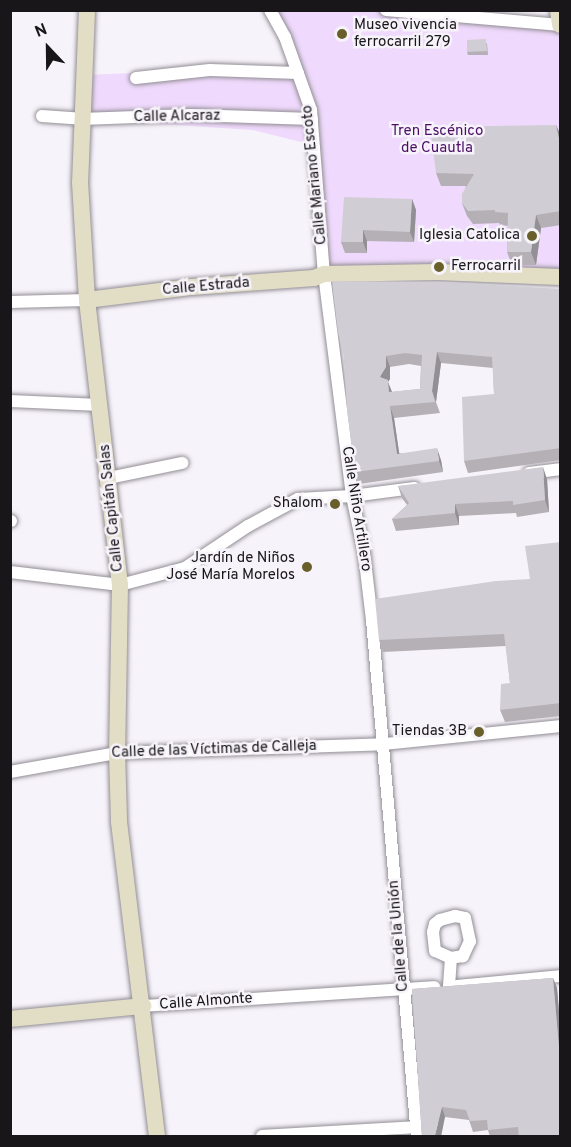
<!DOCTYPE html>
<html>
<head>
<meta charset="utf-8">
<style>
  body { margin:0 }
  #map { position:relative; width:571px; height:1147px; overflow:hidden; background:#f7f3fa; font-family:Overpass,sans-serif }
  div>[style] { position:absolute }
  .green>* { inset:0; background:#efd9fc }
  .roads { filter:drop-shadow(0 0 2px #928e95) drop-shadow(0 0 2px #928e95) }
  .street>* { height:12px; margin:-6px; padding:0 6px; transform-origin:6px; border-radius:6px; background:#fff }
  .secondary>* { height:16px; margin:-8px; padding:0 8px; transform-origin:8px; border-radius:8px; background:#e2dec6 }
  .wall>* { inset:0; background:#b4b0b6 }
  .shaded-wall>* { inset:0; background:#929094 }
  .building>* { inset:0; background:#d1cdd4 }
  .dots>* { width:16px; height:16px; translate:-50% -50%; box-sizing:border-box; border:3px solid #f7f3fa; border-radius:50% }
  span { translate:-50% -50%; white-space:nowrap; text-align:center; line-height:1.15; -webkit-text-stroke:5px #f7f3fa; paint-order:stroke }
  .poi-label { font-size:15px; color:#181619 }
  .left { translate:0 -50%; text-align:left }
  .right { translate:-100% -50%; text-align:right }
  .street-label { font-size:15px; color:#181619 }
  .park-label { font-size:15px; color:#4c0f65 }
  .frame { position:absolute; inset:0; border:12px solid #181619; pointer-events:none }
  .north { position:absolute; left:18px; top:18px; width:60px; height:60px; -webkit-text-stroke:4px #f7f3fa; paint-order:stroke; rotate:338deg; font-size:16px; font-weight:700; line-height:24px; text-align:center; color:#181619 }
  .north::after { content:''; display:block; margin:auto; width:21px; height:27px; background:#181619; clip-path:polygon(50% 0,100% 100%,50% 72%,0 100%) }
</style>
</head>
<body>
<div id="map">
  <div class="green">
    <div style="clip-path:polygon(270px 11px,386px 11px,560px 25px,560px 277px,324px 274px,313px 145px,253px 130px,81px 119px,84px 75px,210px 70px,298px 73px)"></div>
  </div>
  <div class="roads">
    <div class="street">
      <div style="left:270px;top:10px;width:31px;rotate:61deg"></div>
      <div style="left:285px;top:37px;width:77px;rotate:70.4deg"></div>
      <div style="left:311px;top:110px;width:165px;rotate:85.5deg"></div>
      <div style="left:324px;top:274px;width:224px;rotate:82.8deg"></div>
      <div style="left:352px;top:496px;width:58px;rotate:78.1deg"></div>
      <div style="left:364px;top:553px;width:67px;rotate:83.2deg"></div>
      <div style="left:372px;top:620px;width:518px;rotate:85.02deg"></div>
      <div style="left:386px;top:10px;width:175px;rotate:4.9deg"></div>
      <div style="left:136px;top:78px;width:74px;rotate:-6.2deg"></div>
      <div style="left:210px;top:70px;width:88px;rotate:2deg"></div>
      <div style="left:42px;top:116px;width:39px;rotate:4deg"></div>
      <div style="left:81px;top:119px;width:110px;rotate:-2.1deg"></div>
      <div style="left:191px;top:115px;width:121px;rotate:1.9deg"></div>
      <div style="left:10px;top:302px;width:77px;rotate:-1.5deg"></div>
      <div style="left:10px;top:401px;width:90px;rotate:2.5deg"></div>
      <div style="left:529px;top:473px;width:31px;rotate:-7deg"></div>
      <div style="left:109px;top:478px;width:75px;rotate:-11.6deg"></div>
      <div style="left:10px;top:521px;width:1px"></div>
      <div style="left:10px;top:572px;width:111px;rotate:6.7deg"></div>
      <div style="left:120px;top:585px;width:67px;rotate:-14.7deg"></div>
      <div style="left:185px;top:568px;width:76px;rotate:-33.7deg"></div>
      <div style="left:248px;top:526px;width:57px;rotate:-28.4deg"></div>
      <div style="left:298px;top:499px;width:54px;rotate:-3.2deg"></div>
      <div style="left:352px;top:496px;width:63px;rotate:-7.4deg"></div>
      <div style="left:10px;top:772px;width:109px;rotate:-10.1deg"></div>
      <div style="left:117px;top:753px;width:267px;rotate:-1.9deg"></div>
      <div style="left:384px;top:744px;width:177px;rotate:-5.8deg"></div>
      <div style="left:455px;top:916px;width:10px;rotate:11deg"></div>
      <div style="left:465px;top:918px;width:24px;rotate:78deg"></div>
      <div style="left:470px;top:941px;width:17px;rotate:115deg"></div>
      <div style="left:463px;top:956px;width:12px;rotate:171deg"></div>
      <div style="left:451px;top:958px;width:17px;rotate:-156deg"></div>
      <div style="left:435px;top:951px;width:19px;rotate:-96deg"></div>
      <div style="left:433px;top:932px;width:8px;rotate:-76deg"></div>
      <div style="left:435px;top:924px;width:6px;rotate:-39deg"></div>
      <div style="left:440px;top:920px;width:16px;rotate:-15deg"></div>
      <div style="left:449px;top:986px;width:28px;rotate:-86deg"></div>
      <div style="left:457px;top:986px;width:103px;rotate:-5.5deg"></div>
      <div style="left:143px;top:1006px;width:292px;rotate:-3.7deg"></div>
      <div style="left:262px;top:1136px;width:155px;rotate:-3.3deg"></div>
    </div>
    <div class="secondary">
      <div style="left:87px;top:10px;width:172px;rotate:92.3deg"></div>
      <div style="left:80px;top:182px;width:118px;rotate:86.6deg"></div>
      <div style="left:87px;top:300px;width:287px;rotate:83.4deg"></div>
      <div style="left:120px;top:585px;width:168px;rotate:91deg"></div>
      <div style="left:117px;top:753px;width:69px;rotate:88.3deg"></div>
      <div style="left:119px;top:822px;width:316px;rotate:83.1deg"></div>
      <div style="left:558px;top:10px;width:15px;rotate:82deg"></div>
      <div style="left:87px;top:300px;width:106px;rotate:-7.1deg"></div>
      <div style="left:192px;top:287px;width:122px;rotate:-4.2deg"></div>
      <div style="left:314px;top:278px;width:11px;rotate:-22deg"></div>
      <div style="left:324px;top:274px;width:114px;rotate:-1deg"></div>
      <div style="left:438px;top:272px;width:122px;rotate:2.3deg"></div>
      <div style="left:10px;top:1019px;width:134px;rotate:-5.6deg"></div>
    </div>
  </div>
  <div class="wall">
    <div style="clip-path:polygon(487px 43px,488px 55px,468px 55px,467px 52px)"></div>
    <div style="clip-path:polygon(556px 125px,561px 136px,561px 225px,541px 228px,536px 265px,512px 265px,507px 252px,508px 226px,500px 225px,499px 223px,473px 224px,467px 216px,462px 203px,466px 186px,441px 186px,436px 173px)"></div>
    <div style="clip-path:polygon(412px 199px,416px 210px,414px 242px,367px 241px,367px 253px,345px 253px,341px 242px)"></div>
    <div style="clip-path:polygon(evenodd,561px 289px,561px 460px,468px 473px,464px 461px,494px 394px,493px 368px,441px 363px,436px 402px,440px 413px,394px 418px,399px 453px,441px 460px,443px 472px,359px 484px,355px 472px,344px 357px,561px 289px,409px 364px,421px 366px,420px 389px,392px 392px,388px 382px,390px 379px,390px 367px,409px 364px)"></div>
    <div style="clip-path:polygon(547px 479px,549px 512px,517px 517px,516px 513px,459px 516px,459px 525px,396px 531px,392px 519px,407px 505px,402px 498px,398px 486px)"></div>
    <div style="clip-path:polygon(561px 542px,561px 716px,505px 722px,500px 710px,510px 683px,506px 646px,383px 652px,379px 640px,530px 579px)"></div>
    <div style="clip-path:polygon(553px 978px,557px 988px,561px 1035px,561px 1137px,490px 1137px,488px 1130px,473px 1132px,469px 1120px,445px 1117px,422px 1137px,412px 989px)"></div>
  </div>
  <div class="shaded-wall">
    <div style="clip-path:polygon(556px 125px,561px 136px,561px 148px)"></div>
    <div style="clip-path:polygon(412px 199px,416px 210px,414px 242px,410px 232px)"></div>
    <div style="clip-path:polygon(536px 215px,541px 228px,536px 265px,531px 252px)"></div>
    <div style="clip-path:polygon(363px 230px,367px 241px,367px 253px,363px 242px)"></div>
    <div style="clip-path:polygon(437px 352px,441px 363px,436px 402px,440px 413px,432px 391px)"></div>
    <div style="clip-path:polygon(386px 356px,390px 367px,390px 379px,388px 382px,392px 392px,389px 392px,380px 377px)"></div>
    <div style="clip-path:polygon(390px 406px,394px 418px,401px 465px,397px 454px)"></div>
    <div style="clip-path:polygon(437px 448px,441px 460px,443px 472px,439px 461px)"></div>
    <div style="clip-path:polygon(543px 467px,547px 479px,549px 512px,545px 500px)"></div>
    <div style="clip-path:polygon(455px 504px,459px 516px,459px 525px,455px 513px)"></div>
    <div style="clip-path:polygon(553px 978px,557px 988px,561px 1035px,561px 1070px)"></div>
    <div style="clip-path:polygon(442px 1107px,445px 1117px,441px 1137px,435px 1135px)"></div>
  </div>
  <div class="building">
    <div style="clip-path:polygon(486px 39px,487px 51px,467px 52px,467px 40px)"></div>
    <div style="clip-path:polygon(556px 125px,561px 148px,561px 211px,536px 215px,531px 252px,507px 252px,508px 213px,495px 212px,495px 210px,468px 211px,462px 203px,462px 194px,474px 174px,436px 173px,430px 127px)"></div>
    <div style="clip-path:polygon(344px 197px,412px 199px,410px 232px,363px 230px,363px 242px,341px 242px)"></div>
    <div style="clip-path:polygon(evenodd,332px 281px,445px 282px,561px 289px,561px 448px,464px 461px,462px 397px,494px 394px,492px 357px,437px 352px,432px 391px,435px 402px,390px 406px,397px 454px,437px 448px,439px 461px,355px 472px,347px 410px,344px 357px,338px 332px,332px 281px,405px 353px,422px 355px,420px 389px,389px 392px,388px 380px,380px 377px,386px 367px,386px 356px,405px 353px)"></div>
    <div style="clip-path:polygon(543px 467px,545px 500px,513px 505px,513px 501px,455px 504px,455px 513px,392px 519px,409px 503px,398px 486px)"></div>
    <div style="clip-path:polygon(561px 542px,561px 703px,500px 710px,501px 684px,510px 683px,504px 634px,379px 640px,375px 599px,496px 581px,530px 579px,525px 546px)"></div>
    <div style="clip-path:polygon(553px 978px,561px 1070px,561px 1137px,519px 1137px,518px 1127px,488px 1130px,487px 1120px,470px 1121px,466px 1110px,442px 1107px,435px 1135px,453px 1137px,422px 1137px,412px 989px)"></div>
  </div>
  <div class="dots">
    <div style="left:342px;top:34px;background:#685f2b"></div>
    <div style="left:532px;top:236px;background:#685f2b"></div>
    <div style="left:439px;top:267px;background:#685f2b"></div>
    <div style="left:335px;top:504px;background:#685f2b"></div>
    <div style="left:307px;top:567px;background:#685f2b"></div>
    <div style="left:479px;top:732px;background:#685f2b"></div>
  </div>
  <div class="poi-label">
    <span class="left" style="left:354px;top:34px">Museo vivencia<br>ferrocarril 279</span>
    <span class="right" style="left:520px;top:236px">Iglesia Catolica</span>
    <span class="left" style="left:451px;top:267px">Ferrocarril</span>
    <span class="right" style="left:323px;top:504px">Shalom</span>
    <span class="right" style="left:295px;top:567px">Jardín de Niños<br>José María Morelos</span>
    <span class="right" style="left:467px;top:732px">Tiendas 3B</span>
  </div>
  <div class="street-label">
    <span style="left:177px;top:117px;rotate:-1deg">Calle Alcaraz</span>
    <span style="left:315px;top:175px;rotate:-96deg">Calle Mariano Escoto</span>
    <span style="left:206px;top:287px;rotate:-5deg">Calle Estrada</span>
    <span style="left:112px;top:508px;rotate:-96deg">Calle Capitán Salas</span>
    <span style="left:356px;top:509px;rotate:81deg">Calle Niño Artillero</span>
    <span style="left:214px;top:750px;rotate:-2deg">Calle de las Víctimas de Calleja</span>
    <span style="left:399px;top:936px;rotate:-95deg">Calle de la Unión</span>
    <span style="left:206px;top:1002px;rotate:-4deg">Calle Almonte</span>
  </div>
  <div class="park-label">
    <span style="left:437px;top:140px">Tren Escénico<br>de Cuautla</span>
  </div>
  <div class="frame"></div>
  <div class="north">N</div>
</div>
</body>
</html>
